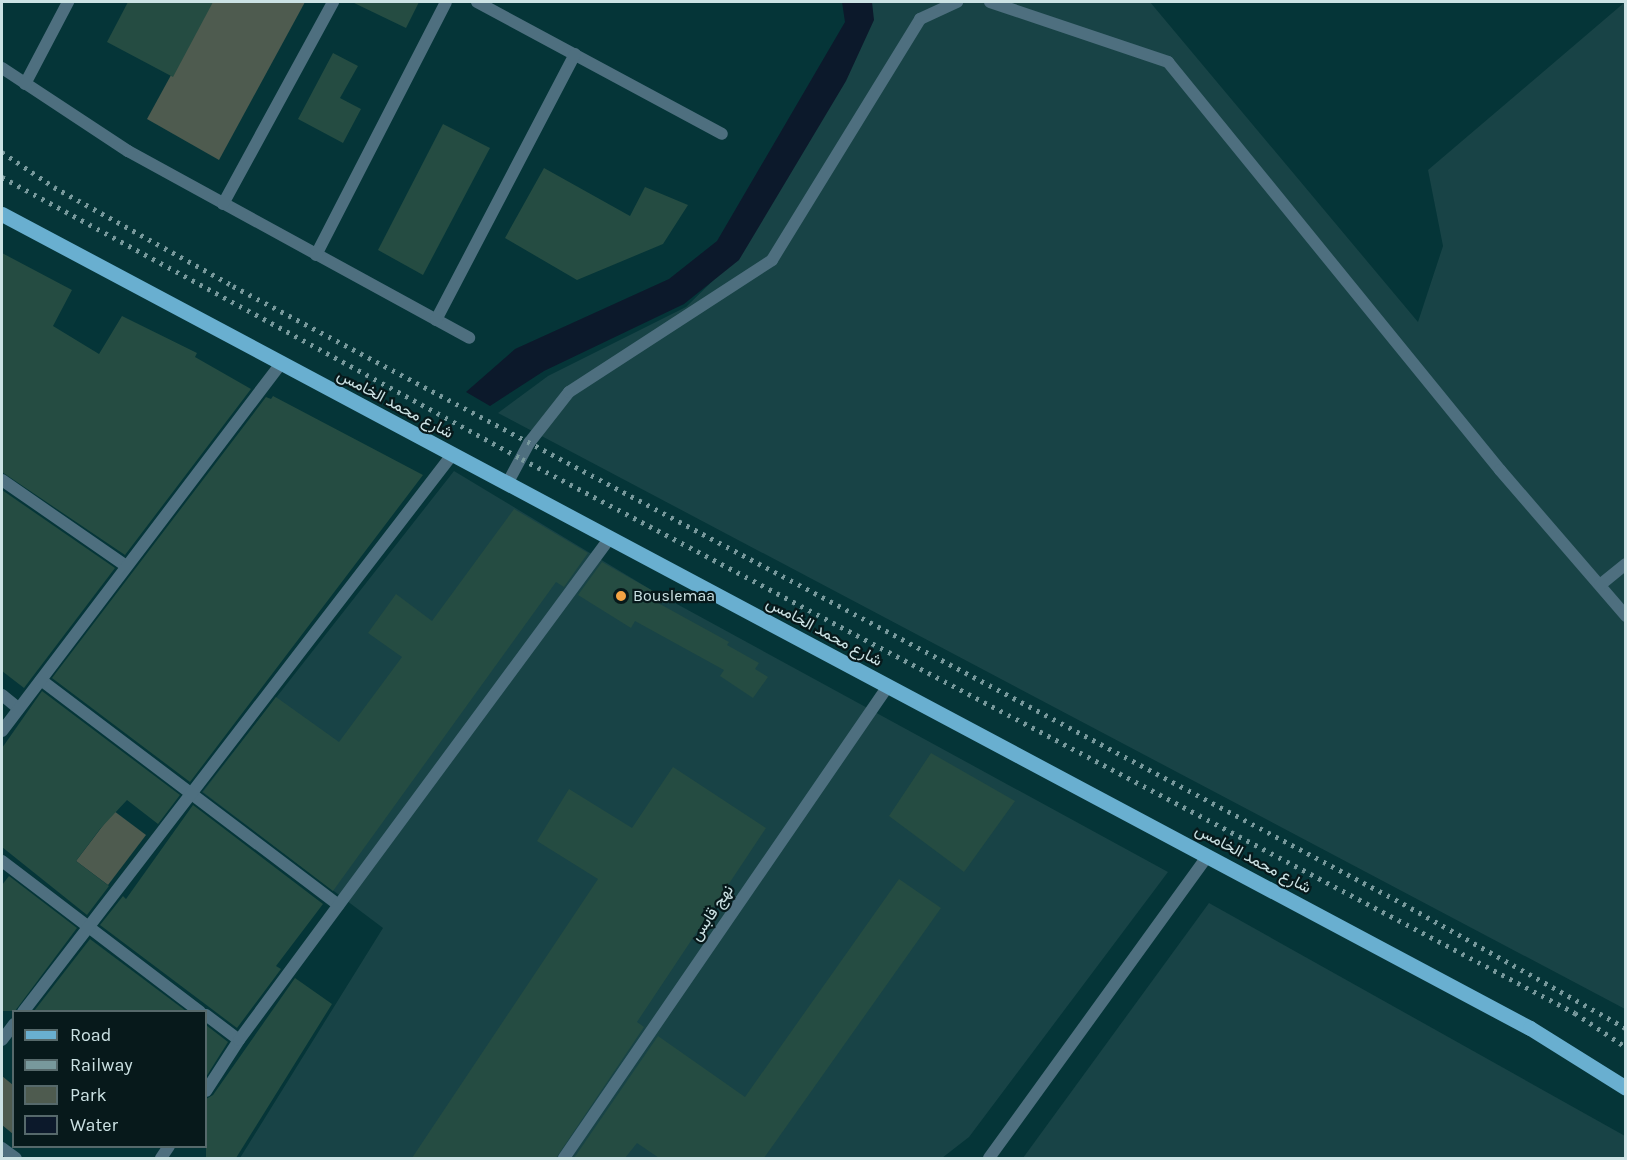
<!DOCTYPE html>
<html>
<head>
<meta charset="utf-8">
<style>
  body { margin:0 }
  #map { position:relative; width:1627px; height:1160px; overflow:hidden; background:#053538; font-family:Karla,Vazirmatn,sans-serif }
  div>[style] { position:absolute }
  .built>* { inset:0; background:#184346 }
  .green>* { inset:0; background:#4e5b4f }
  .water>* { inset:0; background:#0c192b }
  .building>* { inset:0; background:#254c42 }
  .service>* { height:12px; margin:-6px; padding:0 6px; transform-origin:6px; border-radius:6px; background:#4e6f7f }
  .minor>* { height:12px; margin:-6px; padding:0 6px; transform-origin:6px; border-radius:6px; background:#4e6f7f }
  .primary>* { height:15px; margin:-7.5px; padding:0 7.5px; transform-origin:7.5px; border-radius:7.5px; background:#69afd0 }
  .rail>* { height:4.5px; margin-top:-2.25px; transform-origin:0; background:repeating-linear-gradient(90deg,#78999c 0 3px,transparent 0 9px) }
  .dots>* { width:16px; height:16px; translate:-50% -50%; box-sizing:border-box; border:3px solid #07191b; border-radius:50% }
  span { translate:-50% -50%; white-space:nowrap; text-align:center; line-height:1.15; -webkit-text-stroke:4.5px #07191b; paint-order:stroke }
  .street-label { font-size:16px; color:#cce2e4 }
  .poi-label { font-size:16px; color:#cce2e4 }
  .left { translate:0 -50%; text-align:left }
  .frame { position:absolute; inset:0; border:3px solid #cce2e4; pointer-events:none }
  .legend { position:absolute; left:12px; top:1010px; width:195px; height:138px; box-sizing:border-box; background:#07191b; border:2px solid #56696b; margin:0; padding:8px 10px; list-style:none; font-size:18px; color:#cce2e4 }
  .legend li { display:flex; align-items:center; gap:12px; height:30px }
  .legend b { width:30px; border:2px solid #56696b }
</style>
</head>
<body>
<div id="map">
  <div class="built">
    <div style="clip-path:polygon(871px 2px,1150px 2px,1418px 322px,1443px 246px,1428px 170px,1625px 2px,1625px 1009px,498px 413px,548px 376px,686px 307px,737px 257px)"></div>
    <div style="clip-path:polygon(454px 471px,653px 591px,1168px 872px,969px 1137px,942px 1158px,240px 1158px,383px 928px,202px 792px)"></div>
    <div style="clip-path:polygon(1209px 903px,1625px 1136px,1625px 1158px,1023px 1158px)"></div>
  </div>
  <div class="green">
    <div style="clip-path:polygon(211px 2px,305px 2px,219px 160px,147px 119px)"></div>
    <div style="clip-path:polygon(114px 811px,146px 835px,108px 885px,76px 861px)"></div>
    <div style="clip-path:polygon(2px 1076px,13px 1085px,13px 1134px,2px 1125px)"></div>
  </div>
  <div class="water">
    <div style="clip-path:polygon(842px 2px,872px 2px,874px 20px,846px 81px,739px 260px,684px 304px,544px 371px,490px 406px,466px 392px,515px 349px,669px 279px,717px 241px,845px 22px)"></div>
  </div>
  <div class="building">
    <div style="clip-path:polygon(128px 2px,213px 2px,173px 77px,107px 42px)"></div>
    <div style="clip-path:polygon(352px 2px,419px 2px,406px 28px)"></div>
    <div style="clip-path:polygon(333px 53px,358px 66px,340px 98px,361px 109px,343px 143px,298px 119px)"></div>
    <div style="clip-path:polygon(443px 124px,490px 148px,423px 275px,378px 250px)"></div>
    <div style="clip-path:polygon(544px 168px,630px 216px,645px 187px,688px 205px,663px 244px,577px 280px,505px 238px)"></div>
    <div style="clip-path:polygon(2px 253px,72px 290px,53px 326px,99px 354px,122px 316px,197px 353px,195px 357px,251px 389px,125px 555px,2px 472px)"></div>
    <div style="clip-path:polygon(273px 396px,423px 475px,190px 782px,52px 678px,266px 397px,271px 399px)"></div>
    <div style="clip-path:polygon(2px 490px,115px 568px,24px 688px,2px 671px)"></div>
    <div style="clip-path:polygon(514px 509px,588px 553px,564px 587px,556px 582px,333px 891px,203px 792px,276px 697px,339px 742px,402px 657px,368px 633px,396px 594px,432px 621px)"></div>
    <div style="clip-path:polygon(602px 562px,653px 591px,649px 598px,729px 642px,727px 645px,759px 663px,755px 669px,768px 677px,753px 698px,720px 676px,724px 670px,635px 621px,631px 628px,578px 595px)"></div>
    <div style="clip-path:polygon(42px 691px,180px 795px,158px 824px,127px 800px,100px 829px,76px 861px,109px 886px,87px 915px,2px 847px,2px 748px)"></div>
    <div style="clip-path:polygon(931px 753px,1015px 801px,964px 872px,889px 816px)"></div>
    <div style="clip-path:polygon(673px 767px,766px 828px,637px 1022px,644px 1027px,556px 1158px,412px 1158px,598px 879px,537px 841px,569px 789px,632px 828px)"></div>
    <div style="clip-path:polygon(193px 805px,323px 904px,276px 966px,281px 969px,237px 1028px,100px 925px,123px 896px,126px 899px)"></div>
    <div style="clip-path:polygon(9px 876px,77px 928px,15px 1011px,2px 1011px,2px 885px)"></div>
    <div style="clip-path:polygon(899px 879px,941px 908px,764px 1158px,659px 1158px,637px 1143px,625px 1158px,574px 1158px,658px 1036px,745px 1097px)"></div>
    <div style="clip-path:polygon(90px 939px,186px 1011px,34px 1011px)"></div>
    <div style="clip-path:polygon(295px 978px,332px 1004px,236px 1158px,206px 1158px,206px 1099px,213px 1095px)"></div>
    <div style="clip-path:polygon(206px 1025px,228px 1042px,206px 1077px)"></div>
  </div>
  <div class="service">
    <div style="left:477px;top:2px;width:278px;rotate:28.3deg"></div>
    <div style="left:990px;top:2px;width:188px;rotate:18.6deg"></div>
    <div style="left:1168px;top:62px;width:526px;rotate:50.86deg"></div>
    <div style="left:1500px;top:470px;width:193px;rotate:49.2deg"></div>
    <div style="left:2px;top:68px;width:151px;rotate:33.4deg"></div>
    <div style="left:128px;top:151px;width:389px;rotate:28.7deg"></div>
    <div style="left:25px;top:84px;width:93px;rotate:-62.3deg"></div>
    <div style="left:223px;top:204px;width:230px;rotate:-61.4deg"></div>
    <div style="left:316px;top:255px;width:284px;rotate:-62.8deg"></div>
    <div style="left:436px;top:320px;width:300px;rotate:-62.4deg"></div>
    <div style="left:507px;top:484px;width:47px;rotate:-61.8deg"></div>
    <div style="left:529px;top:443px;width:65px;rotate:-51.9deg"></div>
    <div style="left:569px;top:392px;width:242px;rotate:-33deg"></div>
    <div style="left:772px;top:260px;width:283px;rotate:-58.4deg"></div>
    <div style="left:920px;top:19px;width:41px;rotate:-24.7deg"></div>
    <div style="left:1600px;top:585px;width:33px;rotate:-39deg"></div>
    <div style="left:564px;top:1158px;width:573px;rotate:-55.53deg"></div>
  </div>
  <div class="minor">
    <div style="left:2px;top:480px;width:151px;rotate:34.7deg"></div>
    <div style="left:41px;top:680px;width:373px;rotate:37.1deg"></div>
    <div style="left:2px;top:695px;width:21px;rotate:39deg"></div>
    <div style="left:2px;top:731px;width:462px;rotate:-52.8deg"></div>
    <div style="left:2px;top:861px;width:249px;rotate:37.3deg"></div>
    <div style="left:23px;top:1012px;width:703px;rotate:-52.4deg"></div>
    <div style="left:206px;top:1015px;width:41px;rotate:37.1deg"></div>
    <div style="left:2px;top:1040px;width:20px;rotate:-53deg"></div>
    <div style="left:206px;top:1091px;width:61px;rotate:-57.1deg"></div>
    <div style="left:239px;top:1040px;width:623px;rotate:-53.55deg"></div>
    <div style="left:2px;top:1148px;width:17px;rotate:36deg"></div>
    <div style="left:161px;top:1158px;width:14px;rotate:-56deg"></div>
    <div style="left:989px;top:1158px;width:373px;rotate:-54.1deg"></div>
  </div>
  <div class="primary">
    <div style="left:2px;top:214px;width:1731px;rotate:28.05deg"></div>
    <div style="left:1530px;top:1028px;width:113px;rotate:32deg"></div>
  </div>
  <div class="rail">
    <div style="left:2px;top:152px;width:63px;rotate:33.9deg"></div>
    <div style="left:54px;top:187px;width:205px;rotate:28.9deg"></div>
    <div style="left:233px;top:286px;width:1332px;rotate:27.83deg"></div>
    <div style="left:1411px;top:908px;width:246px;rotate:29.2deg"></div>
    <div style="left:2px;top:177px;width:592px;rotate:28.47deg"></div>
    <div style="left:522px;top:459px;width:1190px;rotate:27.75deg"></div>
    <div style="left:1575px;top:1013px;width:61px;rotate:33.7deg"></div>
  </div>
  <div class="dots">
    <div style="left:621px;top:596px;background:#f4a444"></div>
  </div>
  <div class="street-label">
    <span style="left:395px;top:404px;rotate:28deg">شارع محمد الخامس</span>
    <span style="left:824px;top:632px;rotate:28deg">شارع محمد الخامس</span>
    <span style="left:1253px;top:859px;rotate:28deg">شارع محمد الخامس</span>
    <span style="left:712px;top:913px;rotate:-56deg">نهج قابس</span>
  </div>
  <div class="poi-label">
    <span class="left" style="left:633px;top:596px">Bouslemaa</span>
  </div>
  <div class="frame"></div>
  <ul class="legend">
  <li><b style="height:8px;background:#69afd0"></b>Road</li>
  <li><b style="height:8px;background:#78999c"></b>Railway</li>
  <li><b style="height:16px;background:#4e5b4f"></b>Park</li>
  <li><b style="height:16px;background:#0c192b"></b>Water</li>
  </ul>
</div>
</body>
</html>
